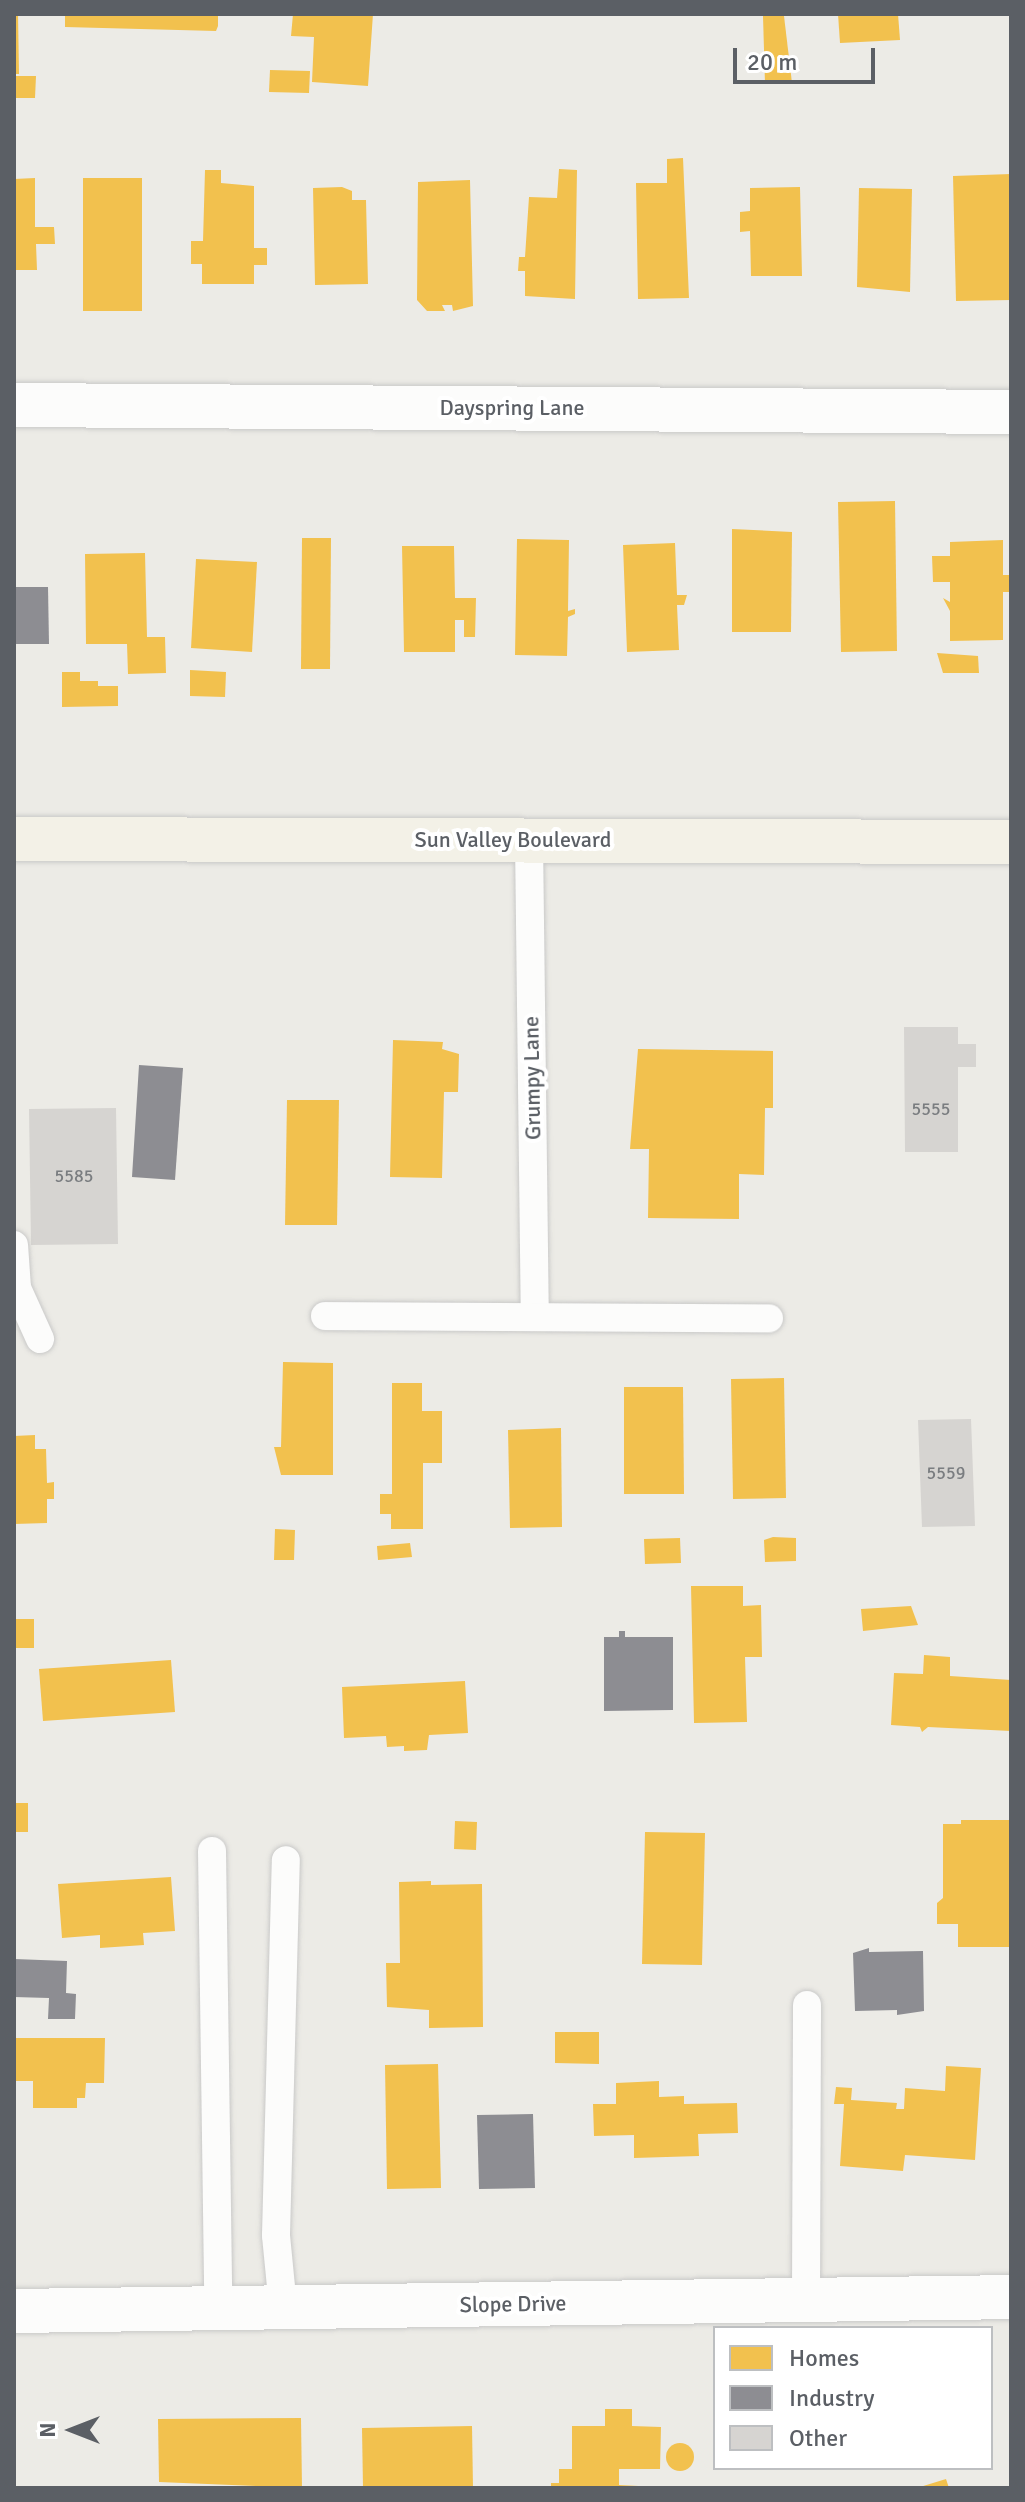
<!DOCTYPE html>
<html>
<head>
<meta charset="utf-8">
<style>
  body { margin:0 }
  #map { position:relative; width:1025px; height:2502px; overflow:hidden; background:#ecebe6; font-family:Signika,sans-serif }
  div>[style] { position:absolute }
  .homes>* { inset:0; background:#f2c14e }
  .round { border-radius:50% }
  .industry>* { inset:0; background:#8d8d92 }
  .building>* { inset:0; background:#d6d4d1 }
  .roads { filter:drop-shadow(0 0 2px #c9c9c8) drop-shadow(0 0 2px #c9c9c8) }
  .service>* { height:28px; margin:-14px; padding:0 14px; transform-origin:14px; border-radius:14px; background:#fcfcfb }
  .minor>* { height:44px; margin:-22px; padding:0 22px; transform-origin:22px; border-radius:22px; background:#fcfcfb }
  .primary>* { height:44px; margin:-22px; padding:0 22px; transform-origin:22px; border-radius:22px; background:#f3f1e7 }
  span { translate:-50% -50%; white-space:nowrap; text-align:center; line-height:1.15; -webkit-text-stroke:8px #fff; paint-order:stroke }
  .number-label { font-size:18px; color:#7a7d80 }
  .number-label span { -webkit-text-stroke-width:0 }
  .street-label { font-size:22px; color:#5b5f65 }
  .frame { position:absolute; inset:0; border:16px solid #5b5f65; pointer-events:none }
  .legend { position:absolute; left:713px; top:2326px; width:280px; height:144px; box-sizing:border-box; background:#fff; border:2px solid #bdbfc1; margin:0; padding:10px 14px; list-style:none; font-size:24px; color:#5b5f65 }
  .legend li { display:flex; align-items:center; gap:16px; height:40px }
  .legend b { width:40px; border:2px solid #bdbfc1 }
  .north { position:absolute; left:32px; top:2390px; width:80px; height:80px; -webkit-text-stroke:6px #fff; paint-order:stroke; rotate:270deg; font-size:22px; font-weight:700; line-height:32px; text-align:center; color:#5b5f65 }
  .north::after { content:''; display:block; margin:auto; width:28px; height:36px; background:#5b5f65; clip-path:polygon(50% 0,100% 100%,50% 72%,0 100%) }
  .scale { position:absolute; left:733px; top:48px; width:142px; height:36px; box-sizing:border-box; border:4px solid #5b5f65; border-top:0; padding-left:10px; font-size:24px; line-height:28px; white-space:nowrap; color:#5b5f65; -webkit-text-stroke:6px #fff; paint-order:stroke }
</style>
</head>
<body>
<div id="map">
  <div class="homes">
    <div style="clip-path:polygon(14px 14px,18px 14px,19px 74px,14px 74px)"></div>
    <div style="clip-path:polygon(65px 14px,218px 14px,218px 26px,216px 31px,65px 27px)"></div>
    <div style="clip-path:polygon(293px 14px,373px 14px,368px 86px,312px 82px,314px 37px,291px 36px)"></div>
    <div style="clip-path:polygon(838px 14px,898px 14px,900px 40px,840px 43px)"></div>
    <div style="clip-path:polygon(763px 16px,784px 16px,792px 83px,765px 84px)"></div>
    <div style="clip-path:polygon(270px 70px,310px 71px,309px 93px,269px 92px)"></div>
    <div style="clip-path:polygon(14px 76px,36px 76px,35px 98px,14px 98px)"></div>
    <div style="clip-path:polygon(683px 158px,689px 298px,638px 299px,636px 183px,667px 183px,667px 159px)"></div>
    <div style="clip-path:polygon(559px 169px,577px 170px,575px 299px,525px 296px,525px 271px,518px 271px,519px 257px,525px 257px,529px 197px,557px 198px)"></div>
    <div style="clip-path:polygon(205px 170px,221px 170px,221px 183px,254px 186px,254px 248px,267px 248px,267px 265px,254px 265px,254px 284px,202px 284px,202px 264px,191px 264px,191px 241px,203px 241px)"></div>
    <div style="clip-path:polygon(1011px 174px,1011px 300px,956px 301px,953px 176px)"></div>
    <div style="clip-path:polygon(35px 178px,35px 227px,54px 227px,55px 244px,36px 244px,37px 270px,14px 270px,14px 179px)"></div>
    <div style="clip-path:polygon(83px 178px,142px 178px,142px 311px,83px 311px)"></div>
    <div style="clip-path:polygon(470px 180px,473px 306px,453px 311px,452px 305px,442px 305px,445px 311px,427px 311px,417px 300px,418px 182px)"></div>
    <div style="clip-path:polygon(342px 187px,352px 191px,352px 200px,366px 200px,368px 284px,315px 285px,313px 188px)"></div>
    <div style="clip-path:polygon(800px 187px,802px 276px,751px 276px,750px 231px,740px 232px,740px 212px,750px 211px,750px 188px)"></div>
    <div style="clip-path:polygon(859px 188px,912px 189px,910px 292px,857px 287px)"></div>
    <div style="clip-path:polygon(895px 501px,897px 651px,841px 652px,838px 502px)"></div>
    <div style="clip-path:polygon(732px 529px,792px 532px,791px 632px,732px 632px)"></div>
    <div style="clip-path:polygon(302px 538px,331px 538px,330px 669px,301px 669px)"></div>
    <div style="clip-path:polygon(517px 539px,569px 540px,568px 611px,575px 609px,575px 614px,568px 617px,567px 656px,515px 655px)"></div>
    <div style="clip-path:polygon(1003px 540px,1003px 575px,1011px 575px,1011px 592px,1003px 592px,1003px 640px,950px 641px,950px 611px,943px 598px,950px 602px,950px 582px,933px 582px,932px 556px,950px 556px,950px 542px)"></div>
    <div style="clip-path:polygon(675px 543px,677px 595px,687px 595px,684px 605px,677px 605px,679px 650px,627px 652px,623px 545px)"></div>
    <div style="clip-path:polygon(402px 546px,454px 546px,455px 598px,476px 598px,475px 637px,464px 637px,464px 620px,455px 620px,455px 652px,404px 652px)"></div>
    <div style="clip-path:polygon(145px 553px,147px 637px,165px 637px,166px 673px,128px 674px,127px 644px,86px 644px,85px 554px)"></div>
    <div style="clip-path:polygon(196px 559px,257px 562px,252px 652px,191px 648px)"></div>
    <div style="clip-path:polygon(937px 653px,978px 656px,979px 673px,943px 673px)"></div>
    <div style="clip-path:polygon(190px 670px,226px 672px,225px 697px,190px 696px)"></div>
    <div style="clip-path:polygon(62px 672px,80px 672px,80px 681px,98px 681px,98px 686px,118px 686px,118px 706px,62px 707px)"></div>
    <div style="clip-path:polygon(393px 1040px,443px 1042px,442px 1049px,459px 1054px,458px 1092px,444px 1092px,442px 1178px,390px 1177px)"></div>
    <div style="clip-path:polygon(638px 1049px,773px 1051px,773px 1108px,765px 1108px,764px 1175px,739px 1174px,739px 1219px,648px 1218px,649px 1149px,630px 1149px)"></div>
    <div style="clip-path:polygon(287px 1100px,339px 1100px,337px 1225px,285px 1225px)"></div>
    <div style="clip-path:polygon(283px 1362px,333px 1363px,333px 1475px,281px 1475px,274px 1447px,281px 1447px)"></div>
    <div style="clip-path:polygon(784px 1378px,786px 1498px,733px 1499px,731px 1379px)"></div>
    <div style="clip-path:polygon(392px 1383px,422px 1383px,422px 1411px,442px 1411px,442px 1463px,423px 1463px,423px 1529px,391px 1529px,391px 1514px,380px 1514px,380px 1494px,392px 1494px)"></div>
    <div style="clip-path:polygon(624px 1387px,683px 1387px,684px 1494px,624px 1494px)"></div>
    <div style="clip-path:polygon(561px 1428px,562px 1527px,510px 1528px,508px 1430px)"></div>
    <div style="clip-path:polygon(35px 1435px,35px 1449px,46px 1449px,47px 1483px,54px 1482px,54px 1499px,47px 1499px,47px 1523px,14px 1524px,14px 1436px)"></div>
    <div style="clip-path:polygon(275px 1529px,295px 1530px,294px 1560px,274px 1560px)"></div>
    <div style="clip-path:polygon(773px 1537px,796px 1538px,796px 1561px,765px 1562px,764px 1540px)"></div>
    <div style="clip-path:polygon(680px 1538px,681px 1563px,645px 1564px,644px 1539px)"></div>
    <div style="clip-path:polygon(410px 1543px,412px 1557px,378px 1560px,377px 1546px)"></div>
    <div style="clip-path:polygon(691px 1586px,743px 1586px,743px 1606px,761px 1605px,762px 1657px,745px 1657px,747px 1722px,694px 1723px)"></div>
    <div style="clip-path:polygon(911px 1606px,918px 1625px,863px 1631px,861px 1609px)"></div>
    <div style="clip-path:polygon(14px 1619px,34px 1619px,34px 1648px,14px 1648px)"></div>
    <div style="clip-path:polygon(924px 1655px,950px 1657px,950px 1676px,1011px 1680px,1011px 1731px,928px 1727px,922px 1732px,920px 1727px,891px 1725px,894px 1673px,923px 1674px)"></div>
    <div style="clip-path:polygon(171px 1660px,175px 1712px,43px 1721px,39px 1669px)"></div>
    <div style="clip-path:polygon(465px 1681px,468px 1733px,429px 1735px,427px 1750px,404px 1751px,404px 1746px,387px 1747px,386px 1736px,344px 1738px,342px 1687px)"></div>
    <div style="clip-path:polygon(14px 1803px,28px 1803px,28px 1832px,14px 1832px)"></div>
    <div style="clip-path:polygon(961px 1820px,1011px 1820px,1011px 1947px,958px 1947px,958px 1924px,937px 1924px,937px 1903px,943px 1898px,943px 1824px,961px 1824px)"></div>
    <div style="clip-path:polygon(455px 1821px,477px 1822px,476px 1850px,454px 1849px)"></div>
    <div style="clip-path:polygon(645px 1832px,705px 1833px,702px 1965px,642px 1964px)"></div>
    <div style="clip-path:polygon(171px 1877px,175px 1931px,143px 1933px,144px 1945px,100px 1948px,100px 1935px,62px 1938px,58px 1884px)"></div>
    <div style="clip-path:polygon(431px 1881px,431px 1885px,482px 1884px,483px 2027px,429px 2028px,429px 2010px,387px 2007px,386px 1963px,400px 1963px,399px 1882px)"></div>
    <div style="clip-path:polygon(555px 2032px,599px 2032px,599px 2064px,555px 2063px)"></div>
    <div style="clip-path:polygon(14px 2038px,105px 2038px,104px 2083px,86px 2083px,85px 2098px,77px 2098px,77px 2108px,33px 2108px,33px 2081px,14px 2081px)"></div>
    <div style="clip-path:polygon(438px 2064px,441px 2188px,387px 2189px,385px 2065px)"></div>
    <div style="clip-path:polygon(946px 2066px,981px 2068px,975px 2160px,905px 2155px,903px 2171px,840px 2166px,844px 2104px,834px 2104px,836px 2087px,852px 2088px,851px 2100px,897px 2103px,896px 2109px,904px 2109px,905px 2088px,945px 2091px)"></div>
    <div style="clip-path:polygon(659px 2081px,659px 2097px,684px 2096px,684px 2104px,737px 2103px,738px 2133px,698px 2134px,699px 2156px,634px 2158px,634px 2135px,594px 2136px,593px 2104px,616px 2104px,616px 2083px)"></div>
    <div style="clip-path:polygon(605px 2409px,632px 2409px,632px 2426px,661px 2427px,660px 2469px,619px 2469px,619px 2485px,677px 2488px,551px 2488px,551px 2483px,559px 2483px,559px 2469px,572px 2469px,572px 2426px,605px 2426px)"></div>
    <div style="clip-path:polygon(301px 2418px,302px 2488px,159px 2482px,158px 2419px)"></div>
    <div style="clip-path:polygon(472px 2426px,473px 2488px,363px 2488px,362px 2428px)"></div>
    <div class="round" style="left:666px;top:2443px;width:28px;height:28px"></div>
    <div style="clip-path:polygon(946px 2479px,949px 2488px,921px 2488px,920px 2487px)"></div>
  </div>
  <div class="industry">
    <div style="clip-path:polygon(14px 587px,48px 587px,49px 644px,14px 644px)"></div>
    <div style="clip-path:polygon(139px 1065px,183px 1068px,175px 1180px,132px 1177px)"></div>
    <div style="clip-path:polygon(619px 1631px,625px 1631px,625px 1637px,673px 1637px,673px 1710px,604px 1711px,604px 1637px,619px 1637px)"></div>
    <div style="clip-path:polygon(869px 1948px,869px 1952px,923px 1951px,924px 2011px,897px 2015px,897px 2010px,855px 2011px,853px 1953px)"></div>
    <div style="clip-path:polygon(14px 1959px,67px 1961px,66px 1993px,76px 1994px,75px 2019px,48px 2019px,49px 1998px,14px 1997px)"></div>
    <div style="clip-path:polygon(533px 2114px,535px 2188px,479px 2189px,477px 2115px)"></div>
  </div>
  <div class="building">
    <div style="clip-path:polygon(904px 1027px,958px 1027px,958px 1044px,976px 1044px,976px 1067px,958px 1067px,958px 1152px,905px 1152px)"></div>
    <div style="clip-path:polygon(116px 1108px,118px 1244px,31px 1245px,29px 1109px)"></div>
    <div style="clip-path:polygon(971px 1419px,975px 1526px,922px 1527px,918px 1420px)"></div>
  </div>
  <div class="roads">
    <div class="service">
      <div style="left:529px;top:840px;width:477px;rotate:89.3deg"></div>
      <div style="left:14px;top:1245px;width:43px;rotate:86deg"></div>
      <div style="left:17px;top:1288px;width:56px;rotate:65.7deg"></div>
      <div style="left:325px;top:1316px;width:444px;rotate:0.3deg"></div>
      <div style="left:212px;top:1851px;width:458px;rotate:89.2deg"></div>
      <div style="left:806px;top:2300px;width:295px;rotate:-89.8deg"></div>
      <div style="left:283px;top:2307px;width:72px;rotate:-95.6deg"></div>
      <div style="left:276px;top:2235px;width:375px;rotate:-88.5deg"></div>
    </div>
    <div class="minor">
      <div style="left:14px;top:405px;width:997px;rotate:0.4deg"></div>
      <div style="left:14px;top:2311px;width:997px;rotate:-0.8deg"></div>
    </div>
    <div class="primary">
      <div style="left:14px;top:839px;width:997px;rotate:0.17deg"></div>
    </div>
  </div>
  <div class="number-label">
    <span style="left:931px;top:1109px">5555</span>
    <span style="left:74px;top:1176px">5585</span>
    <span style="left:946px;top:1473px">5559</span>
  </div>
  <div class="street-label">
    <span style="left:512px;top:408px">Dayspring Lane</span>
    <span style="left:513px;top:840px">Sun Valley Boulevard</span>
    <span style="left:532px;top:1078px;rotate:-91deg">Grumpy Lane</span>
    <span style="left:513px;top:2304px;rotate:-1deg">Slope Drive</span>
  </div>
  <div class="frame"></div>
  <ul class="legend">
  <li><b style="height:22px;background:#f2c14e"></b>Homes</li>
  <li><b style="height:22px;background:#8d8d92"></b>Industry</li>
  <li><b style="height:22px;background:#d6d4d1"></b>Other</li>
  </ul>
  <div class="north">N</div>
  <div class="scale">20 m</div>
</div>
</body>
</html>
